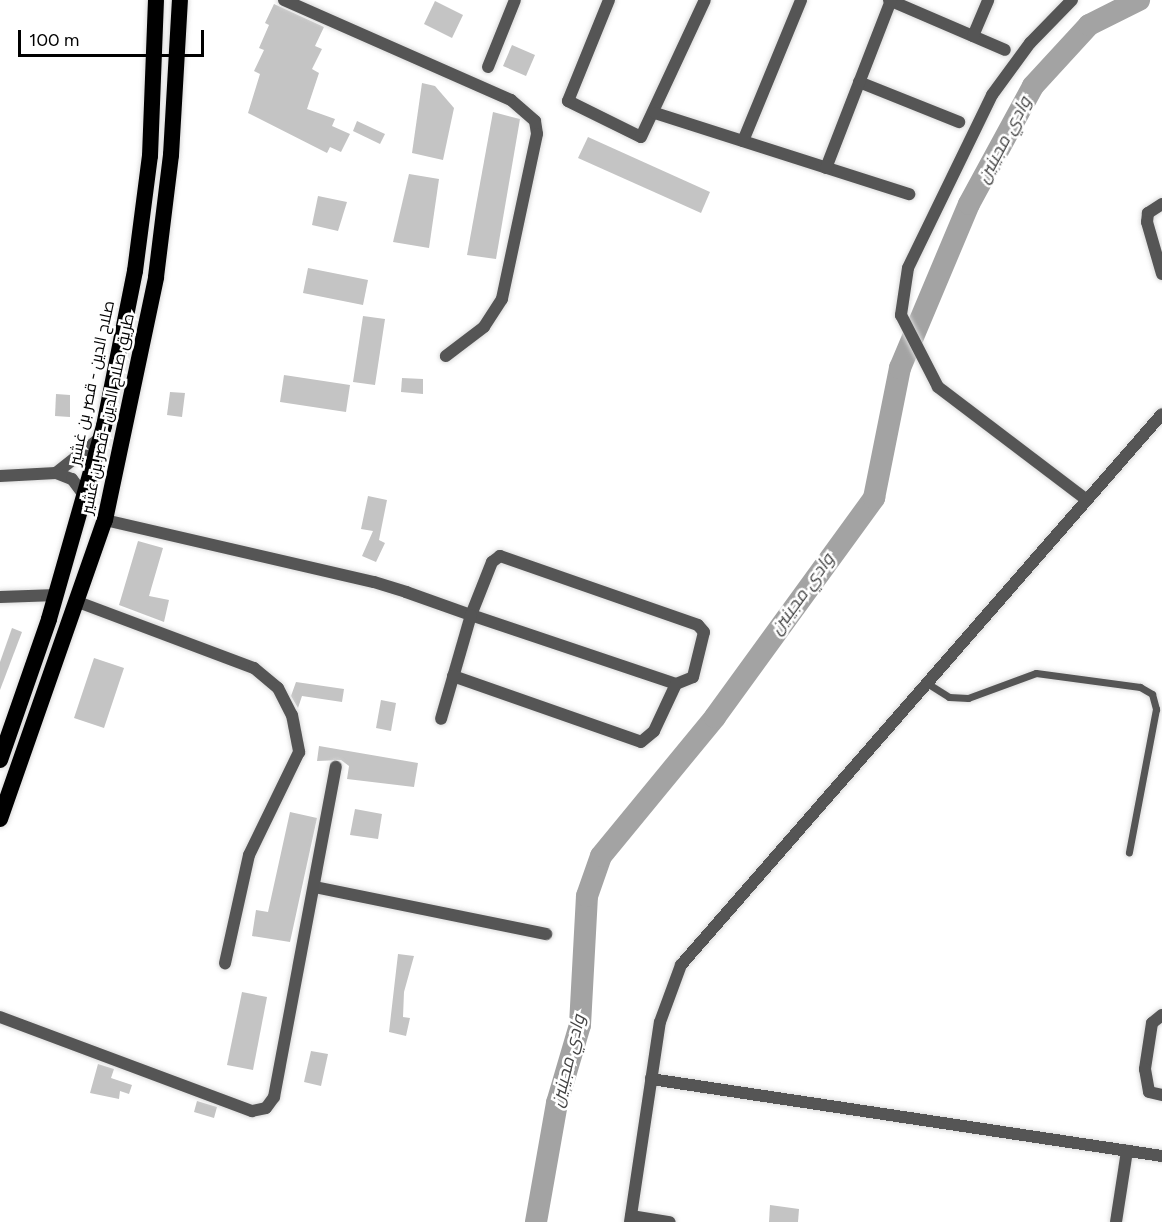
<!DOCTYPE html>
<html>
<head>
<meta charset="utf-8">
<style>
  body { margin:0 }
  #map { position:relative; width:1162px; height:1222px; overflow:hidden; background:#fff; font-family:Figtree,Cairo,sans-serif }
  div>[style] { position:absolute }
  .river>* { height:22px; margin:-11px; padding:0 11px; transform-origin:11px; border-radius:11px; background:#a3a3a3 }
  .building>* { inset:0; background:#c4c4c4 }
  .roads { filter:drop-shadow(0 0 2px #dbdbdb) drop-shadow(0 0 2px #dbdbdb) }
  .service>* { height:7px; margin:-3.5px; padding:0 3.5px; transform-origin:3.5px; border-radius:3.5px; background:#555 }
  .minor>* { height:12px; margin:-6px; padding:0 6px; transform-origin:6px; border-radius:6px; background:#555 }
  .tertiary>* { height:12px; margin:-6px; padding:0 6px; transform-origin:6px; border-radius:6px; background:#555 }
  .trunk>* { height:16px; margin:-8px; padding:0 8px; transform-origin:8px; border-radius:8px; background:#000 }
  span { translate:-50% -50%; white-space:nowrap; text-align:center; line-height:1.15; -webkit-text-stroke:5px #fff; paint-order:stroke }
  .street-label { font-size:16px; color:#000 }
  .water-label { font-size:18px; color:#444; font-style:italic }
  .scale { position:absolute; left:18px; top:30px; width:186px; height:27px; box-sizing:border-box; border:3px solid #000; border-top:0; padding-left:8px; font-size:18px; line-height:21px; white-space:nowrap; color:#000; -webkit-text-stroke:4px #fff; paint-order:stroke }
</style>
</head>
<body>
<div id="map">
  <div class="river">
    <div style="left:536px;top:1222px;width:121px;rotate:-80deg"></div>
    <div style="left:557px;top:1103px;width:81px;rotate:-73.6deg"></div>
    <div style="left:580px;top:1025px;width:129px;rotate:-86.9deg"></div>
    <div style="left:587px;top:896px;width:42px;rotate:-70.7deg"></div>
    <div style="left:601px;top:856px;width:180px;rotate:-50.6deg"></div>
    <div style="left:715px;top:717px;width:271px;rotate:-54deg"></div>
    <div style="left:874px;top:498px;width:133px;rotate:-78.7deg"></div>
    <div style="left:900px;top:368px;width:178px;rotate:-67.2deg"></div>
    <div style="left:969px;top:204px;width:134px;rotate:-61.5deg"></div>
    <div style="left:1033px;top:86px;width:83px;rotate:-47.4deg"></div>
    <div style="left:1089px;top:25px;width:56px;rotate:-26.6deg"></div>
  </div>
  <div class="building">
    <div style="clip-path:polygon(435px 1px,463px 15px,452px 38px,424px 24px)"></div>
    <div style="clip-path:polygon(274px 4px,324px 27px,315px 46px,322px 49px,312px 69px,319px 73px,307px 109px,335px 119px,332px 126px,350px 134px,341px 152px,330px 147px,327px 153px,248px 113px,260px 74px,254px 71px,264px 50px,259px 48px,269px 25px,265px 23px)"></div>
    <div style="clip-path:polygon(512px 45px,535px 55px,526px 76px,503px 66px)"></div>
    <div style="clip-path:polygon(422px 83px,435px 86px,454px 108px,443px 160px,412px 153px)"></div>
    <div style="clip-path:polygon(493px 112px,520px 119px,496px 259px,467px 255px)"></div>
    <div style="clip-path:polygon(357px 121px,385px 134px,380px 144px,353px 131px)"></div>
    <div style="clip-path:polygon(588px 137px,710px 192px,701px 213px,578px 158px)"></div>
    <div style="clip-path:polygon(409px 174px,439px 179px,429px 248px,393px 242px)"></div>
    <div style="clip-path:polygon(318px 196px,347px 202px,338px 231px,312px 225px)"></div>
    <div style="clip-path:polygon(308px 268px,368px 280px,363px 305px,303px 293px)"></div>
    <div style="clip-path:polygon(363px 316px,385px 319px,375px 385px,353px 382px)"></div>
    <div style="clip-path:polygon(284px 375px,350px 385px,346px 412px,280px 402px)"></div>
    <div style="clip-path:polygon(402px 378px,423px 379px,423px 394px,401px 392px)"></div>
    <div style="clip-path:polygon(170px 392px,185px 393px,182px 417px,167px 415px)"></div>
    <div style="clip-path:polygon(56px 394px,70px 395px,70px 417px,55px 416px)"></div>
    <div style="clip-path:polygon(368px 496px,387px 500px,379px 540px,385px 543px,376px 562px,362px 556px,373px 531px,361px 529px)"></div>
    <div style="clip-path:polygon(138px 541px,163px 548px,149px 596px,169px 600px,164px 622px,119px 605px)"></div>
    <div style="clip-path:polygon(12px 628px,22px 632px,0 690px,0 662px)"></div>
    <div style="clip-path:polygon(94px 658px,124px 668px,104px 728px,74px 718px)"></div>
    <div style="clip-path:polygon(296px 682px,344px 689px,342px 702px,302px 696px,298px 708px,291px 696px)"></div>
    <div style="clip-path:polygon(381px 700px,396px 703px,391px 731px,376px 728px)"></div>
    <div style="clip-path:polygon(319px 746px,418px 763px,414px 787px,347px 779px,349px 766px,341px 760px,317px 761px)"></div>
    <div style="clip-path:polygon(355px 809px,382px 814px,378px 839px,350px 835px)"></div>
    <div style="clip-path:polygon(290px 812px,317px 818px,290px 942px,252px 936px,256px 910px,268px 912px)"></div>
    <div style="clip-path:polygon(398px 954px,414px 956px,404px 992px,403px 1017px,410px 1018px,406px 1036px,389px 1032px)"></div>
    <div style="clip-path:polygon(242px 992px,267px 997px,253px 1070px,227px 1065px)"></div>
    <div style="clip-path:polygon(311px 1051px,328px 1054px,321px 1086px,304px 1082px)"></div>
    <div style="clip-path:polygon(98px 1064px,114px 1069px,111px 1078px,132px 1085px,129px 1094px,120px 1091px,119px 1099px,90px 1093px)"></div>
    <div style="clip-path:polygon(197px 1101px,217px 1107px,214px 1118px,194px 1112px)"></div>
    <div style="clip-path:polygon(770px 1205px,799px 1209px,798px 1222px,769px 1222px)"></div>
  </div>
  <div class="roads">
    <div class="service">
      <div style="left:930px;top:685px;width:22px;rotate:32deg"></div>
      <div style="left:949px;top:697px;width:19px;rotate:3deg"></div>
      <div style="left:968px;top:698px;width:72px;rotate:-20.2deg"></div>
      <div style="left:1036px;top:673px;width:105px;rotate:7.7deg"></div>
      <div style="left:1140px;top:687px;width:14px;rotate:30deg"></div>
      <div style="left:1152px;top:694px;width:16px;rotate:75deg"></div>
      <div style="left:1156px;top:709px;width:146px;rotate:100.7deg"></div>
    </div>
    <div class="minor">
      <div style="left:284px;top:0;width:248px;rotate:23.8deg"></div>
      <div style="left:511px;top:100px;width:32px;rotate:41deg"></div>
      <div style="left:535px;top:121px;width:13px;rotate:81deg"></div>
      <div style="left:537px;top:134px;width:169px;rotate:102deg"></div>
      <div style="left:502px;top:299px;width:33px;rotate:123deg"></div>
      <div style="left:484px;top:327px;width:48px;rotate:142.7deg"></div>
      <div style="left:609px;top:0;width:109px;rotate:112.1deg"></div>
      <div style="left:568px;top:101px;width:81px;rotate:26.3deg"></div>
      <div style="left:641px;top:137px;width:151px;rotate:-65deg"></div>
      <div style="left:889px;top:0;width:126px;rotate:23.3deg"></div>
      <div style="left:1072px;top:0;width:60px;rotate:134.3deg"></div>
      <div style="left:1030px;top:43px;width:64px;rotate:126.2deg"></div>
      <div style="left:992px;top:95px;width:192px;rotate:115.9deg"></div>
      <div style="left:908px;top:268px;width:48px;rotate:98.5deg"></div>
      <div style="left:901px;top:315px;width:81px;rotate:62.8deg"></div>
      <div style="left:938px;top:387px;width:183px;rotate:37.2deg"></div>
      <div style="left:973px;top:36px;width:39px;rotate:-67deg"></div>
      <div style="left:488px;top:67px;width:72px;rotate:-68.1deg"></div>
      <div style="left:859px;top:82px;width:108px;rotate:21.8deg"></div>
      <div style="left:655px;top:113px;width:267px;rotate:17.7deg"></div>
      <div style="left:743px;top:141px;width:152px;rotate:-67.6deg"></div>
      <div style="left:826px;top:168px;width:180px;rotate:-68.8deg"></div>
      <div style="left:1162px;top:204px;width:17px;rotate:147deg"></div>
      <div style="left:1148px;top:213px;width:9px;rotate:96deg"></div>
      <div style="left:1147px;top:222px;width:54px;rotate:73.9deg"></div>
      <div style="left:56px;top:473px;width:56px;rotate:-38.5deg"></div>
      <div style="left:0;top:476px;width:56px;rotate:-3.1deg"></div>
      <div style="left:56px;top:473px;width:17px;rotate:21deg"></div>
      <div style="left:72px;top:479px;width:21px;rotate:53deg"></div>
      <div style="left:105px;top:520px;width:276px;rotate:13deg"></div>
      <div style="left:374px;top:582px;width:34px;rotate:17deg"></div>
      <div style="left:406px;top:592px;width:69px;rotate:19.5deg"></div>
      <div style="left:471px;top:615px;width:216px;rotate:18.6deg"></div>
      <div style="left:676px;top:684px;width:18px;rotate:-22deg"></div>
      <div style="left:693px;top:677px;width:46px;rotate:-76.3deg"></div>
      <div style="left:704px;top:632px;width:9px;rotate:-131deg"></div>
      <div style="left:698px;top:625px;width:210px;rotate:-160.8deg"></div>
      <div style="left:500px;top:556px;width:10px;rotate:143deg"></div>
      <div style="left:492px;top:562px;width:57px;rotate:111.6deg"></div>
      <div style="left:471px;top:615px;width:108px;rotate:106.1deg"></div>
      <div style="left:0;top:597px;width:57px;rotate:-2deg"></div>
      <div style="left:78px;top:602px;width:188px;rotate:20.6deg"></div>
      <div style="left:254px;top:668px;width:31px;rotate:40deg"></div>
      <div style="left:278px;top:688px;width:30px;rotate:63deg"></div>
      <div style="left:292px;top:715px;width:38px;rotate:79deg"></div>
      <div style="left:299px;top:752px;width:114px;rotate:115.9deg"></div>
      <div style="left:249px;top:855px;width:111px;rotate:102.5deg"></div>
      <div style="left:453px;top:676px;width:199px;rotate:19.3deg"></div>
      <div style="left:641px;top:742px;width:17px;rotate:-40deg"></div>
      <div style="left:654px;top:731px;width:52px;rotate:-64.9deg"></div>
      <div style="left:315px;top:887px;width:236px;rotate:11.5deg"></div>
      <div style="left:1162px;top:1015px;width:13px;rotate:141deg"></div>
      <div style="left:1152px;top:1023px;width:47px;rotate:98.7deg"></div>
      <div style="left:1145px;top:1069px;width:23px;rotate:80deg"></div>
      <div style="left:1149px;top:1092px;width:13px;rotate:13deg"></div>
      <div style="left:0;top:1017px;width:269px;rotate:20.5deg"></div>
      <div style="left:252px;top:1111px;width:14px;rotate:-12deg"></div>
      <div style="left:266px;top:1108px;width:14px;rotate:-54deg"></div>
      <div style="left:274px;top:1097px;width:336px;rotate:-79.4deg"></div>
      <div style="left:651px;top:1079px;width:517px;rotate:8.57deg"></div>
      <div style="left:631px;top:1216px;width:39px;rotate:9deg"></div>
      <div style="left:1116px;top:1222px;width:72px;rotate:-81.2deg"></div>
    </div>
    <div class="tertiary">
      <div style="left:630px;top:1222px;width:202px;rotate:-81.5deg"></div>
      <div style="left:660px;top:1022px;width:61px;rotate:-69.8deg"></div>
      <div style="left:681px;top:965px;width:731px;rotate:-48.88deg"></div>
    </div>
    <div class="trunk">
      <div style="left:0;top:760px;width:149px;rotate:-70.8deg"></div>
      <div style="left:49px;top:619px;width:201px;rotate:-74.1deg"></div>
      <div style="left:104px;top:426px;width:158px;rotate:-78.7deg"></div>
      <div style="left:135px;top:271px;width:116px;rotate:-82.6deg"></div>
      <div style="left:150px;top:156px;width:156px;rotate:-87.8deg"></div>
      <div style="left:0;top:819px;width:317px;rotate:-70.7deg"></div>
      <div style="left:105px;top:520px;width:248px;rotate:-78.1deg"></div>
      <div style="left:156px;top:277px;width:123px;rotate:-83deg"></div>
      <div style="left:171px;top:155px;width:155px;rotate:-86.7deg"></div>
    </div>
  </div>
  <div class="street-label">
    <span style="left:92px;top:383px;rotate:-78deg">صلاح الدين - قصر بن غشير</span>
    <span style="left:108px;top:414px;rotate:-78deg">طريق صلاح الدين -قصر بن غشير</span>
  </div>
  <div class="water-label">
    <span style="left:1004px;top:140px;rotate:-62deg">وادي مجينين</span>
    <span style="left:802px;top:594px;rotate:-54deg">وادي مجينين</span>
    <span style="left:568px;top:1061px;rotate:-76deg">وادي مجينين</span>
  </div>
  <div class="scale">100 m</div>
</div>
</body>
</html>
